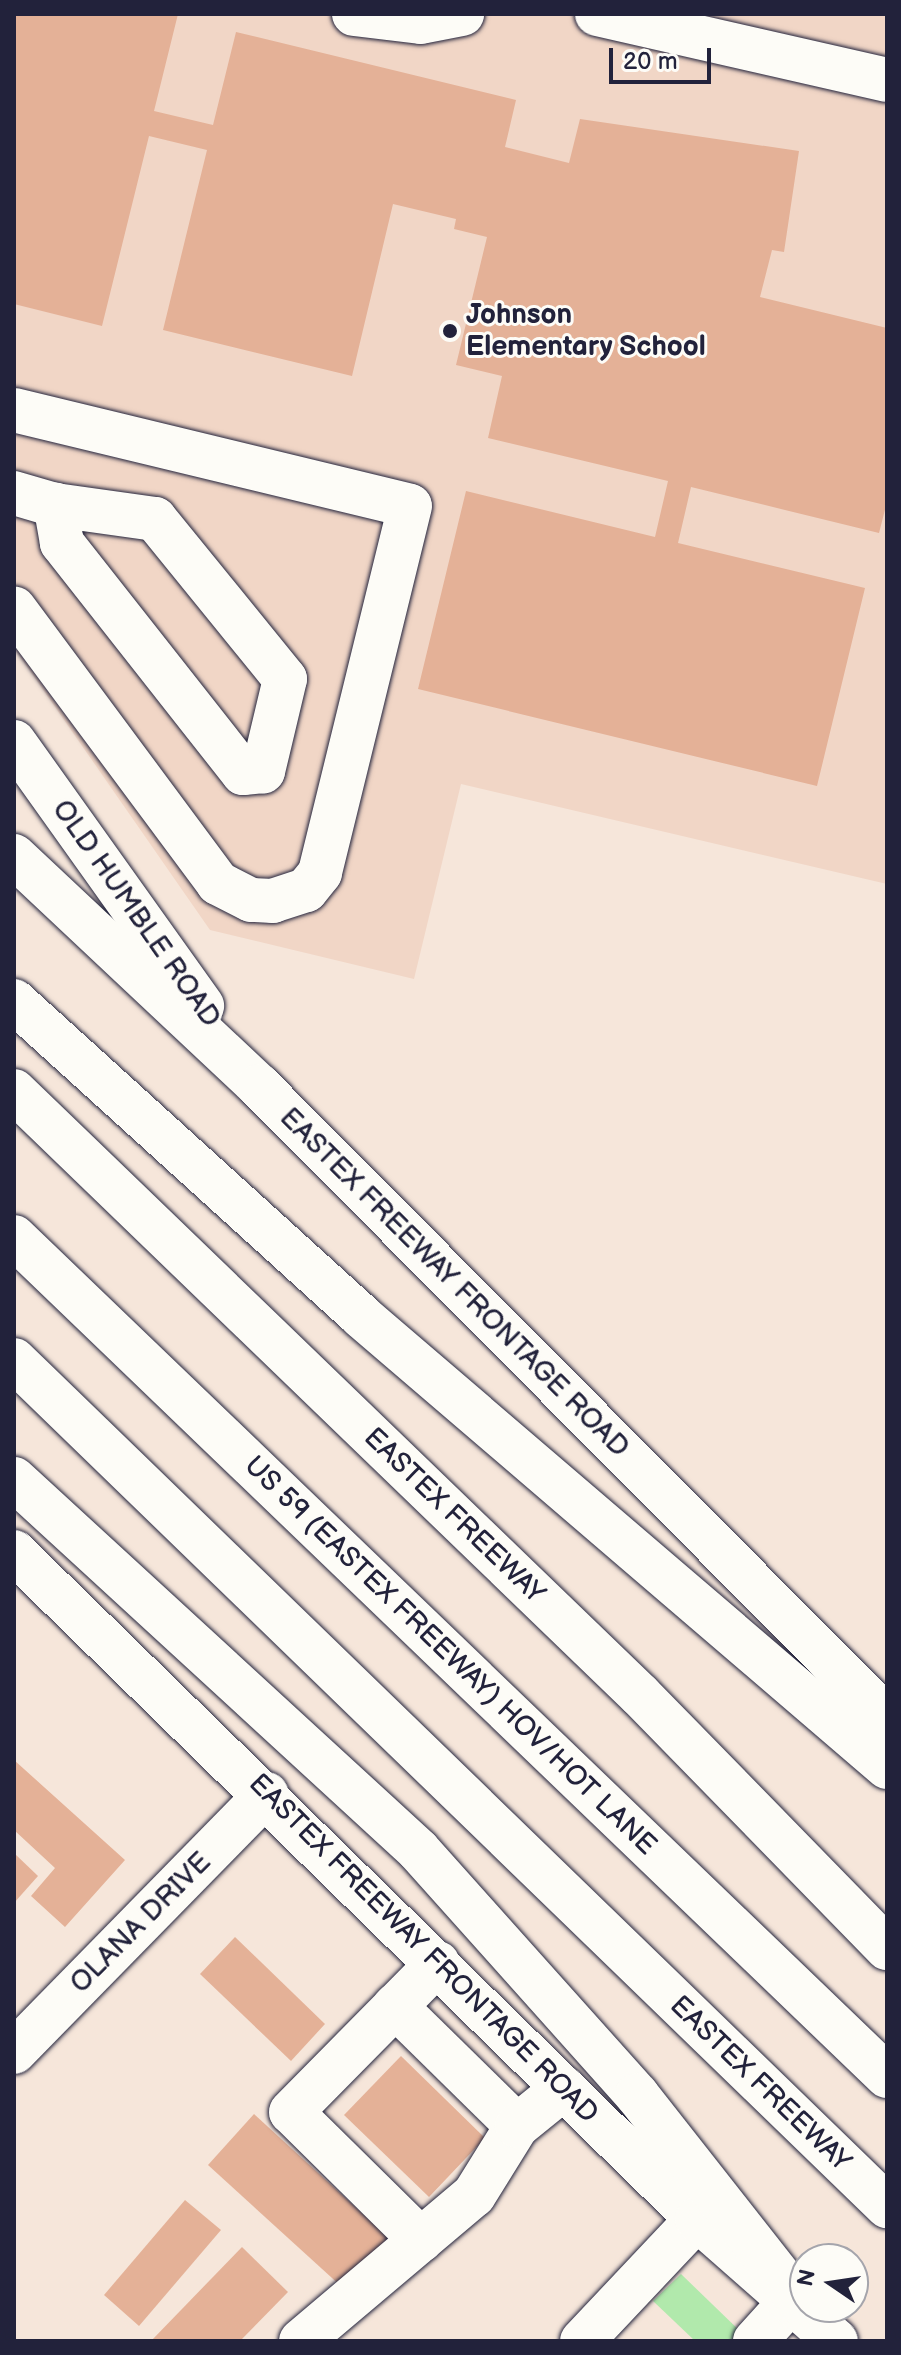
<!DOCTYPE html>
<html>
<head>
<meta charset="utf-8">
<style>
  body { margin:0 }
  #map { position:relative; width:901px; height:2355px; overflow:hidden; background:#f6e6da; font-family:"Balsamiq Sans",sans-serif }
  div>[style] { position:absolute }
  .built>* { inset:0; background:#f1d6c6 }
  .green>* { inset:0; background:#b1e9ac }
  .building>* { inset:0; background:#e4b197 }
  .roads { filter:drop-shadow(0 0 2px #22223b) drop-shadow(0 0 2px #22223b) }
  .minor>* { height:44px; margin:-22px; padding:0 22px; transform-origin:22px; border-radius:22px; background:#fdfcf7 }
  .major>* { height:44px; margin:-22px; padding:0 22px; transform-origin:22px; border-radius:22px; background:#fdfcf7 }
  .highway>* { height:44px; margin:-22px; padding:0 22px; transform-origin:22px; border-radius:22px; background:#fdfcf7 }
  .dots>* { width:22px; height:22px; translate:-50% -50%; box-sizing:border-box; border:4px solid #fdfcf7; border-radius:50% }
  span { translate:-50% -50%; white-space:nowrap; text-align:center; line-height:1.15; -webkit-text-stroke:6px #fdfcf7; paint-order:stroke }
  .poi-label { font-size:28px; color:#22223b; font-weight:700 }
  .left { translate:0 -50%; text-align:left }
  .street-label { font-size:28px; color:#22223b }
  .frame { position:absolute; inset:0; border:16px solid #22223b; pointer-events:none }
  .north { position:absolute; left:789px; top:2243px; width:80px; height:80px; box-sizing:border-box; background:#fdfcf7; border:2px solid #a5a5ac; border-radius:50%; rotate:283deg; font-size:22px; font-weight:700; line-height:32px; text-align:center; color:#22223b }
  .north::after { content:''; display:block; margin:auto; width:28px; height:36px; background:#22223b; clip-path:polygon(50% 0,100% 100%,50% 72%,0 100%) }
  .scale { position:absolute; left:609px; top:48px; width:102px; height:36px; box-sizing:border-box; border:4px solid #22223b; border-top:0; padding-left:10px; font-size:24px; line-height:28px; white-space:nowrap; color:#22223b; -webkit-text-stroke:6px #fdfcf7; paint-order:stroke }
</style>
</head>
<body>
<div id="map">
  <div class="built">
    <div style="clip-path:polygon(14px 14px,887px 14px,887px 884px,461px 784px,414px 979px,210px 930px,14px 648px)"></div>
  </div>
  <div class="green">
    <div style="clip-path:polygon(681px 2274px,742px 2333px,735px 2341px,695px 2341px,653px 2301px)"></div>
  </div>
  <div class="building">
    <div style="clip-path:polygon(14px 14px,178px 14px,154px 111px,213px 125px,236px 32px,516px 100px,505px 147px,569px 163px,580px 119px,799px 151px,784px 252px,772px 250px,760px 297px,887px 328px,887px 502px,879px 533px,691px 487px,678px 543px,865px 588px,817px 786px,418px 689px,466px 491px,655px 537px,668px 481px,488px 438px,502px 376px,456px 365px,487px 237px,454px 229px,456px 219px,393px 204px,352px 376px,163px 330px,207px 150px,149px 136px,102px 326px,14px 304px)"></div>
    <div style="clip-path:polygon(14px 1760px,125px 1860px,65px 1927px,31px 1896px,55px 1868px,14px 1830px)"></div>
    <div style="clip-path:polygon(14px 1853px,38px 1876px,14px 1903px)"></div>
    <div style="clip-path:polygon(235px 1937px,325px 2024px,291px 2061px,200px 1974px)"></div>
    <div style="clip-path:polygon(401px 2056px,485px 2138px,429px 2197px,344px 2115px)"></div>
    <div style="clip-path:polygon(254px 2114px,389px 2238px,343px 2288px,208px 2165px)"></div>
    <div style="clip-path:polygon(185px 2200px,221px 2230px,139px 2326px,104px 2295px)"></div>
    <div style="clip-path:polygon(242px 2247px,288px 2292px,240px 2341px,151px 2341px)"></div>
  </div>
  <div class="roads">
    <div class="minor">
      <div style="left:354px;top:14px;width:67px;rotate:6.8deg"></div>
      <div style="left:421px;top:22px;width:42px;rotate:-11deg"></div>
      <div style="left:597px;top:14px;width:297px;rotate:12.8deg"></div>
      <div style="left:14px;top:410px;width:407px;rotate:13.6deg"></div>
      <div style="left:410px;top:506px;width:378px;rotate:103.8deg"></div>
      <div style="left:320px;top:873px;width:22px;rotate:129deg"></div>
      <div style="left:306px;top:890px;width:35px;rotate:162deg"></div>
      <div style="left:273px;top:901px;width:22px;rotate:-177deg"></div>
      <div style="left:251px;top:900px;width:37px;rotate:-153deg"></div>
      <div style="left:218px;top:883px;width:342px;rotate:-126.6deg"></div>
      <div style="left:14px;top:493px;width:43px;rotate:16.3deg"></div>
      <div style="left:55px;top:505px;width:101px;rotate:8deg"></div>
      <div style="left:155px;top:519px;width:206px;rotate:50.9deg"></div>
      <div style="left:285px;top:679px;width:95px;rotate:103.4deg"></div>
      <div style="left:263px;top:771px;width:20px;rotate:174deg"></div>
      <div style="left:243px;top:773px;width:293px;rotate:-128.2deg"></div>
      <div style="left:62px;top:543px;width:39px;rotate:-100deg"></div>
      <div style="left:395px;top:2006px;width:171px;rotate:44.5deg"></div>
      <div style="left:14px;top:2052px;width:361px;rotate:-45.6deg"></div>
      <div style="left:421px;top:2240px;width:182px;rotate:-135.4deg"></div>
      <div style="left:291px;top:2112px;width:209px;rotate:-45.4deg"></div>
      <div style="left:301px;top:2341px;width:226px;rotate:-40.2deg"></div>
      <div style="left:474px;top:2195px;width:81px;rotate:-58.1deg"></div>
      <div style="left:517px;top:2126px;width:60px;rotate:-39deg"></div>
      <div style="left:582px;top:2341px;width:168px;rotate:-46.7deg"></div>
      <div style="left:755px;top:2341px;width:55px;rotate:-47.9deg"></div>
    </div>
    <div class="major">
      <div style="left:14px;top:742px;width:324px;rotate:54.5deg"></div>
      <div style="left:14px;top:856px;width:336px;rotate:43.2deg"></div>
      <div style="left:259px;top:1086px;width:891px;rotate:45.18deg"></div>
      <div style="left:14px;top:1552px;width:955px;rotate:44.32deg"></div>
      <div style="left:697px;top:2219px;width:185px;rotate:41.3deg"></div>
    </div>
    <div class="highway">
      <div style="left:14px;top:1001px;width:469px;rotate:42.2deg"></div>
      <div style="left:361px;top:1316px;width:693px;rotate:40.61deg"></div>
      <div style="left:14px;top:1091px;width:870px;rotate:43.98deg"></div>
      <div style="left:640px;top:1695px;width:354px;rotate:45.7deg"></div>
      <div style="left:14px;top:1237px;width:1211px;rotate:43.86deg"></div>
      <div style="left:14px;top:1360px;width:1216px;rotate:44.1deg"></div>
      <div style="left:14px;top:1479px;width:549px;rotate:42.56deg"></div>
      <div style="left:418px;top:1850px;width:329px;rotate:48.2deg"></div>
      <div style="left:637px;top:2095px;width:280px;rotate:51.8deg"></div>
    </div>
  </div>
  <div class="dots">
    <div style="left:450px;top:331px;background:#22223b"></div>
  </div>
  <div class="poi-label">
    <span class="left" style="left:466px;top:331px">Johnson<br>Elementary School</span>
  </div>
  <div class="street-label">
    <span style="left:136px;top:914px;rotate:55deg">OLD HUMBLE ROAD</span>
    <span style="left:454px;top:1283px;rotate:45deg">EASTEX FREEWAY FRONTAGE ROAD</span>
    <span style="left:454px;top:1516px;rotate:44deg">EASTEX FREEWAY</span>
    <span style="left:450px;top:1656px;rotate:44deg">US 59 (EASTEX FREEWAY) HOV/HOT LANE</span>
    <span style="left:141px;top:1923px;rotate:-45deg">OLANA DRIVE</span>
    <span style="left:423px;top:1949px;rotate:45deg">EASTEX FREEWAY FRONTAGE ROAD</span>
    <span style="left:760px;top:2084px;rotate:44deg">EASTEX FREEWAY</span>
  </div>
  <div class="frame"></div>
  <div class="north">N</div>
  <div class="scale">20 m</div>
</div>
</body>
</html>
